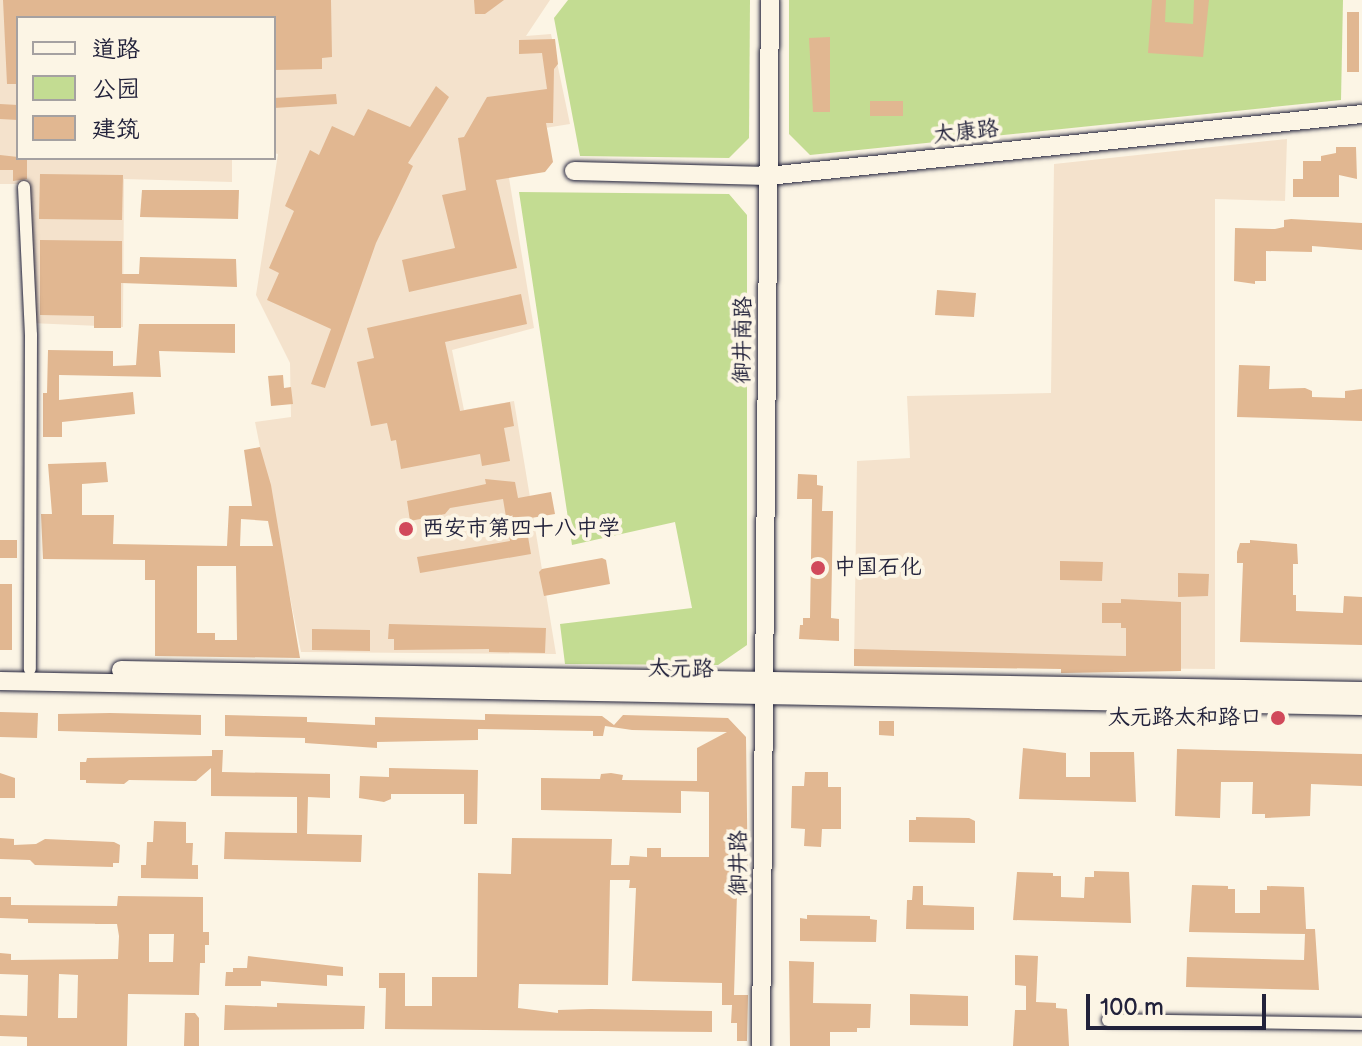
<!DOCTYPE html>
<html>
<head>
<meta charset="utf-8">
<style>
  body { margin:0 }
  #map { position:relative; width:1362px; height:1046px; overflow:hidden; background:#fcf5e5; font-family:"Balsamiq Sans","LXGW WenKai TC",sans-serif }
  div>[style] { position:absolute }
  .built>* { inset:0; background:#f4e2cc }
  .green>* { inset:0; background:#c3dc92 }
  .building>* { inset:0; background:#e1b791 }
  .roads { filter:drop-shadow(0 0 2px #22223b) drop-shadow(0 0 2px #22223b) }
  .street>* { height:12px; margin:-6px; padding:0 6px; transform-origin:6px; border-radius:6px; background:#fcf5e5 }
  .secondary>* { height:18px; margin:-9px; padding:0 9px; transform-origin:9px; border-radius:9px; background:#fcf5e5 }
  .dots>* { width:22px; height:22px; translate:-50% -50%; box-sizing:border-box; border:4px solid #fcf5e5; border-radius:50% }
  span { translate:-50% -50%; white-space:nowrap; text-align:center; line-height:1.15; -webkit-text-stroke:8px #fcf5e5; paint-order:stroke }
  .street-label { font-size:22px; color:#22223b }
  .poi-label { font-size:22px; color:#22223b }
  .left { translate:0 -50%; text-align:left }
  .right { translate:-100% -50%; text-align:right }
  .legend { position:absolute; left:16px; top:16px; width:260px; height:144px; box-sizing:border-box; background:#fcf5e5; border:2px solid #a5a1a1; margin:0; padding:10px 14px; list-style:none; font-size:24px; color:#22223b }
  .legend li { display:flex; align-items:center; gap:16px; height:40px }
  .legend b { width:40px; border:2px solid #a5a1a1 }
  .scale { position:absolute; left:1086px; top:994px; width:180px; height:36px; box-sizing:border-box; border:4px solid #22223b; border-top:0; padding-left:10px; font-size:24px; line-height:28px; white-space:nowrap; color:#22223b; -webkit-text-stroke:6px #fcf5e5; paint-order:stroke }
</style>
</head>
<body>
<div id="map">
  <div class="built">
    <div style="clip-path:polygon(0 0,550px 0,526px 36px,551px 34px,570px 124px,545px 128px,550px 164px,509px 178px,534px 328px,452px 350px,464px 410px,514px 401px,556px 654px,301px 652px,255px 422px,291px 417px,290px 363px,256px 295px,278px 154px,274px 153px,274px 18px,18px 18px,18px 158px,232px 158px,232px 182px,124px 179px,123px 327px,30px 323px,27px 184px,0 184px)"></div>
    <div style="clip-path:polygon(1287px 139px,1285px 201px,1215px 199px,1215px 669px,854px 666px,857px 461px,910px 458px,907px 396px,1051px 393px,1054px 164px)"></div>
  </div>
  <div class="green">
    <div style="clip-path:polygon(568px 0,750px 0,749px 138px,729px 158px,580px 156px,554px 18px)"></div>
    <div style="clip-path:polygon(789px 0,1343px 0,1341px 100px,810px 155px,789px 134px)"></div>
    <div style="clip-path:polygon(519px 192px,729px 194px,747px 215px,747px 645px,718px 665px,565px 664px,560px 624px,692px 608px,675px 522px,572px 545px)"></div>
  </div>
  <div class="building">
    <div style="clip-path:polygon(3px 0,331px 0,332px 57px,322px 58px,322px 69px,274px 70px,274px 18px,18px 18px,18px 84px,7px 84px)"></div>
    <div style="clip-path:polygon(474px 0,504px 0,485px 14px,475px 14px)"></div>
    <div style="clip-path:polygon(1152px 0,1166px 0,1165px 22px,1193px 24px,1194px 0,1209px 0,1203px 57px,1148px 53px)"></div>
    <div style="clip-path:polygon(1347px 12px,1359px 12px,1359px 72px,1347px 72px)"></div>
    <div style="clip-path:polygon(830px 37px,830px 112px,813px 112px,809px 38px)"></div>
    <div style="clip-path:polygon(555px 39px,558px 64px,554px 69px,553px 123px,546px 123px,553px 162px,545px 172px,496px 180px,517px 268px,409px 292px,402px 260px,455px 248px,442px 195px,466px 190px,458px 138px,464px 137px,487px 97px,547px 89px,542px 53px,519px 54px,519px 40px)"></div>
    <div style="clip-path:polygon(436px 86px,449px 97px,408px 163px,413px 166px,376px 243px,325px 388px,311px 384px,331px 329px,267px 300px,279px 273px,269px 268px,294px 211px,285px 206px,310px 150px,319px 155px,332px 126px,354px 136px,368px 109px,410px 127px)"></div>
    <div style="clip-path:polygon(336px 94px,337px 104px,274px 108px,274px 98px)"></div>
    <div style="clip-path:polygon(870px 101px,903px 101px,903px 116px,870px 116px)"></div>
    <div style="clip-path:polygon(0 104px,18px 105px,18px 120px,0 119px)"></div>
    <div style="clip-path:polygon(1336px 147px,1356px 147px,1357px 179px,1339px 175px,1339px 197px,1293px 197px,1293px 179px,1303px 179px,1303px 161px,1321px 161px,1321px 156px,1336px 153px)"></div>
    <div style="clip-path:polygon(0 155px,27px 158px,27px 179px,13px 181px,13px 170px,0 170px)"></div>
    <div style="clip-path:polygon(40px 174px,123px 175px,122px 220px,39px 219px)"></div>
    <div style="clip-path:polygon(142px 190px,239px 190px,238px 219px,140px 217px)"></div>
    <div style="clip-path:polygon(1291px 219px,1362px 223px,1362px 250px,1312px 246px,1312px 252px,1266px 251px,1266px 281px,1255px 281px,1255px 284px,1234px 281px,1235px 228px,1275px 229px,1284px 227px,1284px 220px)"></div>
    <div style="clip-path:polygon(40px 240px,122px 241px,122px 274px,139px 274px,140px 257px,236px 259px,237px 287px,121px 283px,121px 328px,94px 328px,94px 316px,40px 315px)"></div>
    <div style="clip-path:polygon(937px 290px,976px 293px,974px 317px,935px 315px)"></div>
    <div style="clip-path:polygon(521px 294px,527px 324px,445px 342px,460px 411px,510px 402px,514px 426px,504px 428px,510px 461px,482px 466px,480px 454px,401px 469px,396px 440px,391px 441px,387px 423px,371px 426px,357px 362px,374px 358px,367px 328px)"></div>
    <div style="clip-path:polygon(139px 324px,235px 324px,235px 353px,159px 351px,161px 377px,59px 375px,59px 400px,133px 392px,135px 414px,62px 422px,62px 437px,43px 437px,43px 393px,47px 393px,48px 350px,113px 351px,113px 366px,136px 365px)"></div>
    <div style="clip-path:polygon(1239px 365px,1270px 366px,1269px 389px,1305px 388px,1312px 391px,1312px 397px,1345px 398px,1345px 391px,1362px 389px,1362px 421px,1237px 417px)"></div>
    <div style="clip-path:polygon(283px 375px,284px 388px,291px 387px,293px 404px,271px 406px,268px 376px)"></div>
    <div style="clip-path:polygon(evenodd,260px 447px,271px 485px,300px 658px,155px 656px,155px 580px,145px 580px,145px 560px,43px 559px,41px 514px,52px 514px,48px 464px,106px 462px,108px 482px,82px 484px,82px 515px,114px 515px,113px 544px,227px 546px,229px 506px,252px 506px,244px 450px,260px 447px,241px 519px,268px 521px,273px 546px,240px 546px,241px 519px,260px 447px,197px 566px,236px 566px,237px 640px,215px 640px,215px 633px,197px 633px,197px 566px)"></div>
    <div style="clip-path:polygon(798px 474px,817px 475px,817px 485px,823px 486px,822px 511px,833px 511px,831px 618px,839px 619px,839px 641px,799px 639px,800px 625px,803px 625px,803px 618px,810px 618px,812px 499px,797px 499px)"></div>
    <div style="clip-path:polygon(485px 479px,515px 482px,518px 498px,551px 492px,555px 514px,525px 519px,531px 554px,420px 573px,417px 557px,510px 541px,503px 499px,450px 508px,445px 514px,410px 521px,407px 501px,486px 484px)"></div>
    <div style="clip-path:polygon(0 540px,17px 540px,17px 558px,0 558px)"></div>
    <div style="clip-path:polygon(1250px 540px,1297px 544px,1298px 564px,1293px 564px,1293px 595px,1296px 595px,1296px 611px,1343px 613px,1344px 596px,1362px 597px,1362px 645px,1240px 642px,1243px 563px,1237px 563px,1237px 552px,1240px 543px,1250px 543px)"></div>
    <div style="clip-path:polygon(602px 558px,606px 560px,610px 584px,544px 596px,539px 572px,542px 569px)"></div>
    <div style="clip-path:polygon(1060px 561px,1103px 562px,1102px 581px,1060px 580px)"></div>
    <div style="clip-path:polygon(1178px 573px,1209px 574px,1208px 596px,1178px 597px)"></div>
    <div style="clip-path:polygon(0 584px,12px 584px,12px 650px,0 650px)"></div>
    <div style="clip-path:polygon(1121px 599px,1181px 602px,1181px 671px,1061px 673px,1061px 669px,854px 666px,854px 649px,1126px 656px,1126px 628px,1121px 628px,1121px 623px,1102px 623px,1102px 603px,1121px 603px)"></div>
    <div style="clip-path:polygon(389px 624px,546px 628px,545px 653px,489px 652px,489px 649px,394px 650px,394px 639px,388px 639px)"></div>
    <div style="clip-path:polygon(312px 629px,370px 630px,370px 651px,312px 650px)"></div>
    <div style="clip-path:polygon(0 712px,38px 713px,37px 738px,0 737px)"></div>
    <div style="clip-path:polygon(110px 713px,201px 715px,201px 735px,58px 731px,58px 714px)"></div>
    <div style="clip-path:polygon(485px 714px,602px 716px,614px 725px,623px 715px,728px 718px,746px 737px,748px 893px,737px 893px,734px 995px,748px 995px,747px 1041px,737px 1041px,737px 1023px,731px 1023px,732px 1005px,722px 1005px,722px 983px,632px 981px,636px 888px,629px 888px,630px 880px,610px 880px,608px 985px,519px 984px,518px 1008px,558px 1013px,558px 1010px,591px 1009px,712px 1011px,712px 1032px,385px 1029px,386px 988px,379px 988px,379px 973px,405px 973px,405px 1006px,432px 1006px,432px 977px,477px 977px,478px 873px,511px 874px,512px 838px,612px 839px,611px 865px,629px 865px,630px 856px,647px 857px,647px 848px,661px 848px,661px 857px,709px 857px,709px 792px,681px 791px,681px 813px,541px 810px,541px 778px,600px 779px,601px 774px,611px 773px,623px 775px,622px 780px,697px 781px,697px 748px,727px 732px,632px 730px,605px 726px,603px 736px,593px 736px,593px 731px,478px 729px,478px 740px,377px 742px,377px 748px,305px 743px,305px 738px,225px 736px,225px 715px,307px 717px,307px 722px,375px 725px,375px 717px,485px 720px)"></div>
    <div style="clip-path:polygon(879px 721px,894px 721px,894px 736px,879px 735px)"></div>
    <div style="clip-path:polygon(1023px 748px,1066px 753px,1066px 777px,1090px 777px,1090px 752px,1134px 752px,1136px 802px,1019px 799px)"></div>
    <div style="clip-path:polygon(1177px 749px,1362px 754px,1362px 786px,1311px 784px,1310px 816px,1265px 818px,1265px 814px,1252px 814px,1253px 782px,1221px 782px,1220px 818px,1175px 816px)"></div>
    <div style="clip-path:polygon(212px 750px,223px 750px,222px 772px,330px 774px,330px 798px,308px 797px,307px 834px,362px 835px,361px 862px,224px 859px,225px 832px,297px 833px,297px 797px,211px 796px,211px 768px,196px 781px,129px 780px,124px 784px,86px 783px,86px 780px,80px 780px,80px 762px,86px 762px,87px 758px,212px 756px)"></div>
    <div style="clip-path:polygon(389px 768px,478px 770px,477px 824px,464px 824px,464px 794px,391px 794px,391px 799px,384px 802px,359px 798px,360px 776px,389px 777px)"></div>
    <div style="clip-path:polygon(805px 772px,828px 772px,828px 787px,841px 787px,841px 829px,822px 829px,821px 847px,804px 846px,805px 829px,791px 828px,792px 786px,804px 786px)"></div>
    <div style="clip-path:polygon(0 773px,15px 778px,15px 798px,0 798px)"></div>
    <div style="clip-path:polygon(916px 817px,969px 818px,975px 821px,975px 843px,909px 842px,909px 820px,916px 820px)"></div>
    <div style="clip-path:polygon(154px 821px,186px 822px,186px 843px,193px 843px,192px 865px,198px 865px,198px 879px,141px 878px,141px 865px,146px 865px,147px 842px,153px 842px)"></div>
    <div style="clip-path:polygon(0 838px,14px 839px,14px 845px,36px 844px,45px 839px,114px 842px,120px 845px,119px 863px,113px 863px,113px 867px,35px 865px,30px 860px,0 859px)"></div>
    <div style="clip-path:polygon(1094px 871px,1129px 872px,1131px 923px,1013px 920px,1017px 872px,1053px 873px,1053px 876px,1061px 876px,1061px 897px,1084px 898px,1085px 877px,1094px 877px)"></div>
    <div style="clip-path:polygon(1192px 885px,1228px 886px,1228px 889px,1235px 889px,1235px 913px,1260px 913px,1260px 890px,1267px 890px,1267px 886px,1304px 887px,1306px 929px,1315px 929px,1319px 990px,1186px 987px,1187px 957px,1304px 960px,1305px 934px,1189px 932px)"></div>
    <div style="clip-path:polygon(913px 886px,923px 886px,923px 905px,974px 907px,974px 930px,906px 929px,907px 900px,912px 900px)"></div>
    <div style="clip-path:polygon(evenodd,118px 896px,203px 897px,203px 932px,209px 932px,209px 945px,205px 945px,205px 963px,200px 963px,199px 995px,128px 994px,127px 1046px,27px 1046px,27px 1037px,0 1036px,0 1015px,27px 1016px,28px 975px,0 974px,0 953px,11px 954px,11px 960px,118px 959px,119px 936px,117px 924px,28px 923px,28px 919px,0 918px,0 897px,11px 897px,11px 905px,117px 906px,118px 896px,149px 934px,174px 934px,173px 962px,149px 962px,149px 934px,118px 896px,59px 974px,78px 975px,77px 1018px,58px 1018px,59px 974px)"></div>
    <div style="clip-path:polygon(807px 915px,870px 916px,870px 919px,877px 920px,876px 942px,800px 941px,800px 918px,807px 919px)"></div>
    <div style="clip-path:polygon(1015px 955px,1038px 956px,1036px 1002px,1056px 1003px,1056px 1008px,1067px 1009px,1069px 1046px,1013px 1046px,1015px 1010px,1026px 1010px,1026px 986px,1015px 985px)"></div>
    <div style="clip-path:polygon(248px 956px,343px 967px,343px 976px,327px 975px,327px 986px,261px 981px,261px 986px,225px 986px,226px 972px,233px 972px,233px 968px,247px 968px)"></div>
    <div style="clip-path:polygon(789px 961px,814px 962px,813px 1003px,871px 1004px,870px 1028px,857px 1028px,857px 1032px,830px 1032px,830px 1046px,790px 1046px)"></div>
    <div style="clip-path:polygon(910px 994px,968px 996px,968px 1026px,910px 1025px)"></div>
    <div style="clip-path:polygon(277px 1003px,365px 1006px,364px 1029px,224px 1030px,225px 1005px,277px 1007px)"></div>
    <div style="clip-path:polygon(185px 1013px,195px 1013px,199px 1018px,199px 1046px,184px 1046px)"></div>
  </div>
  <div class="roads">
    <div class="street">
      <div style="left:24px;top:187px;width:148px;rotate:87.3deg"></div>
      <div style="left:31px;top:335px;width:334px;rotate:90.2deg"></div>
      <div style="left:1108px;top:1020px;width:254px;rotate:0.9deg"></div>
    </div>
    <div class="secondary">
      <div style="left:574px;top:171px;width:194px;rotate:1.5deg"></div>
      <div style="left:768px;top:176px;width:597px;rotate:-5.96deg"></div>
      <div style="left:121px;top:670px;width:1241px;rotate:0.97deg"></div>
      <div style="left:0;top:681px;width:1362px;rotate:1.05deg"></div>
      <div style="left:761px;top:1046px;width:1046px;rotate:-89.51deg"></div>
    </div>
  </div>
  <div class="dots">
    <div style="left:406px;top:529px;background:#d1495b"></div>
    <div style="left:818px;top:568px;background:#d1495b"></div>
    <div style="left:1278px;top:718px;background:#d1495b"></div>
  </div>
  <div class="street-label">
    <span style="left:966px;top:132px;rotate:-6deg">太康路</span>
    <span style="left:743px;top:340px;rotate:-89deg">御井南路</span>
    <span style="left:681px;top:669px;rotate:1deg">太元路</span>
    <span style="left:739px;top:863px;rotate:-90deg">御井路</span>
  </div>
  <div class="poi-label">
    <span class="left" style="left:422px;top:529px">西安市第四十八中学</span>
    <span class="left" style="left:834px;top:568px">中国石化</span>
    <span class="right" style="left:1262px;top:718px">太元路太和路口</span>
  </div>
  <ul class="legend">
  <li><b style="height:10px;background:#fcf5e5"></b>道路</li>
  <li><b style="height:22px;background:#c3dc92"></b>公园</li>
  <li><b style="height:22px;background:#e1b791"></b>建筑</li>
  </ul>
  <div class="scale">100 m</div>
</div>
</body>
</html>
